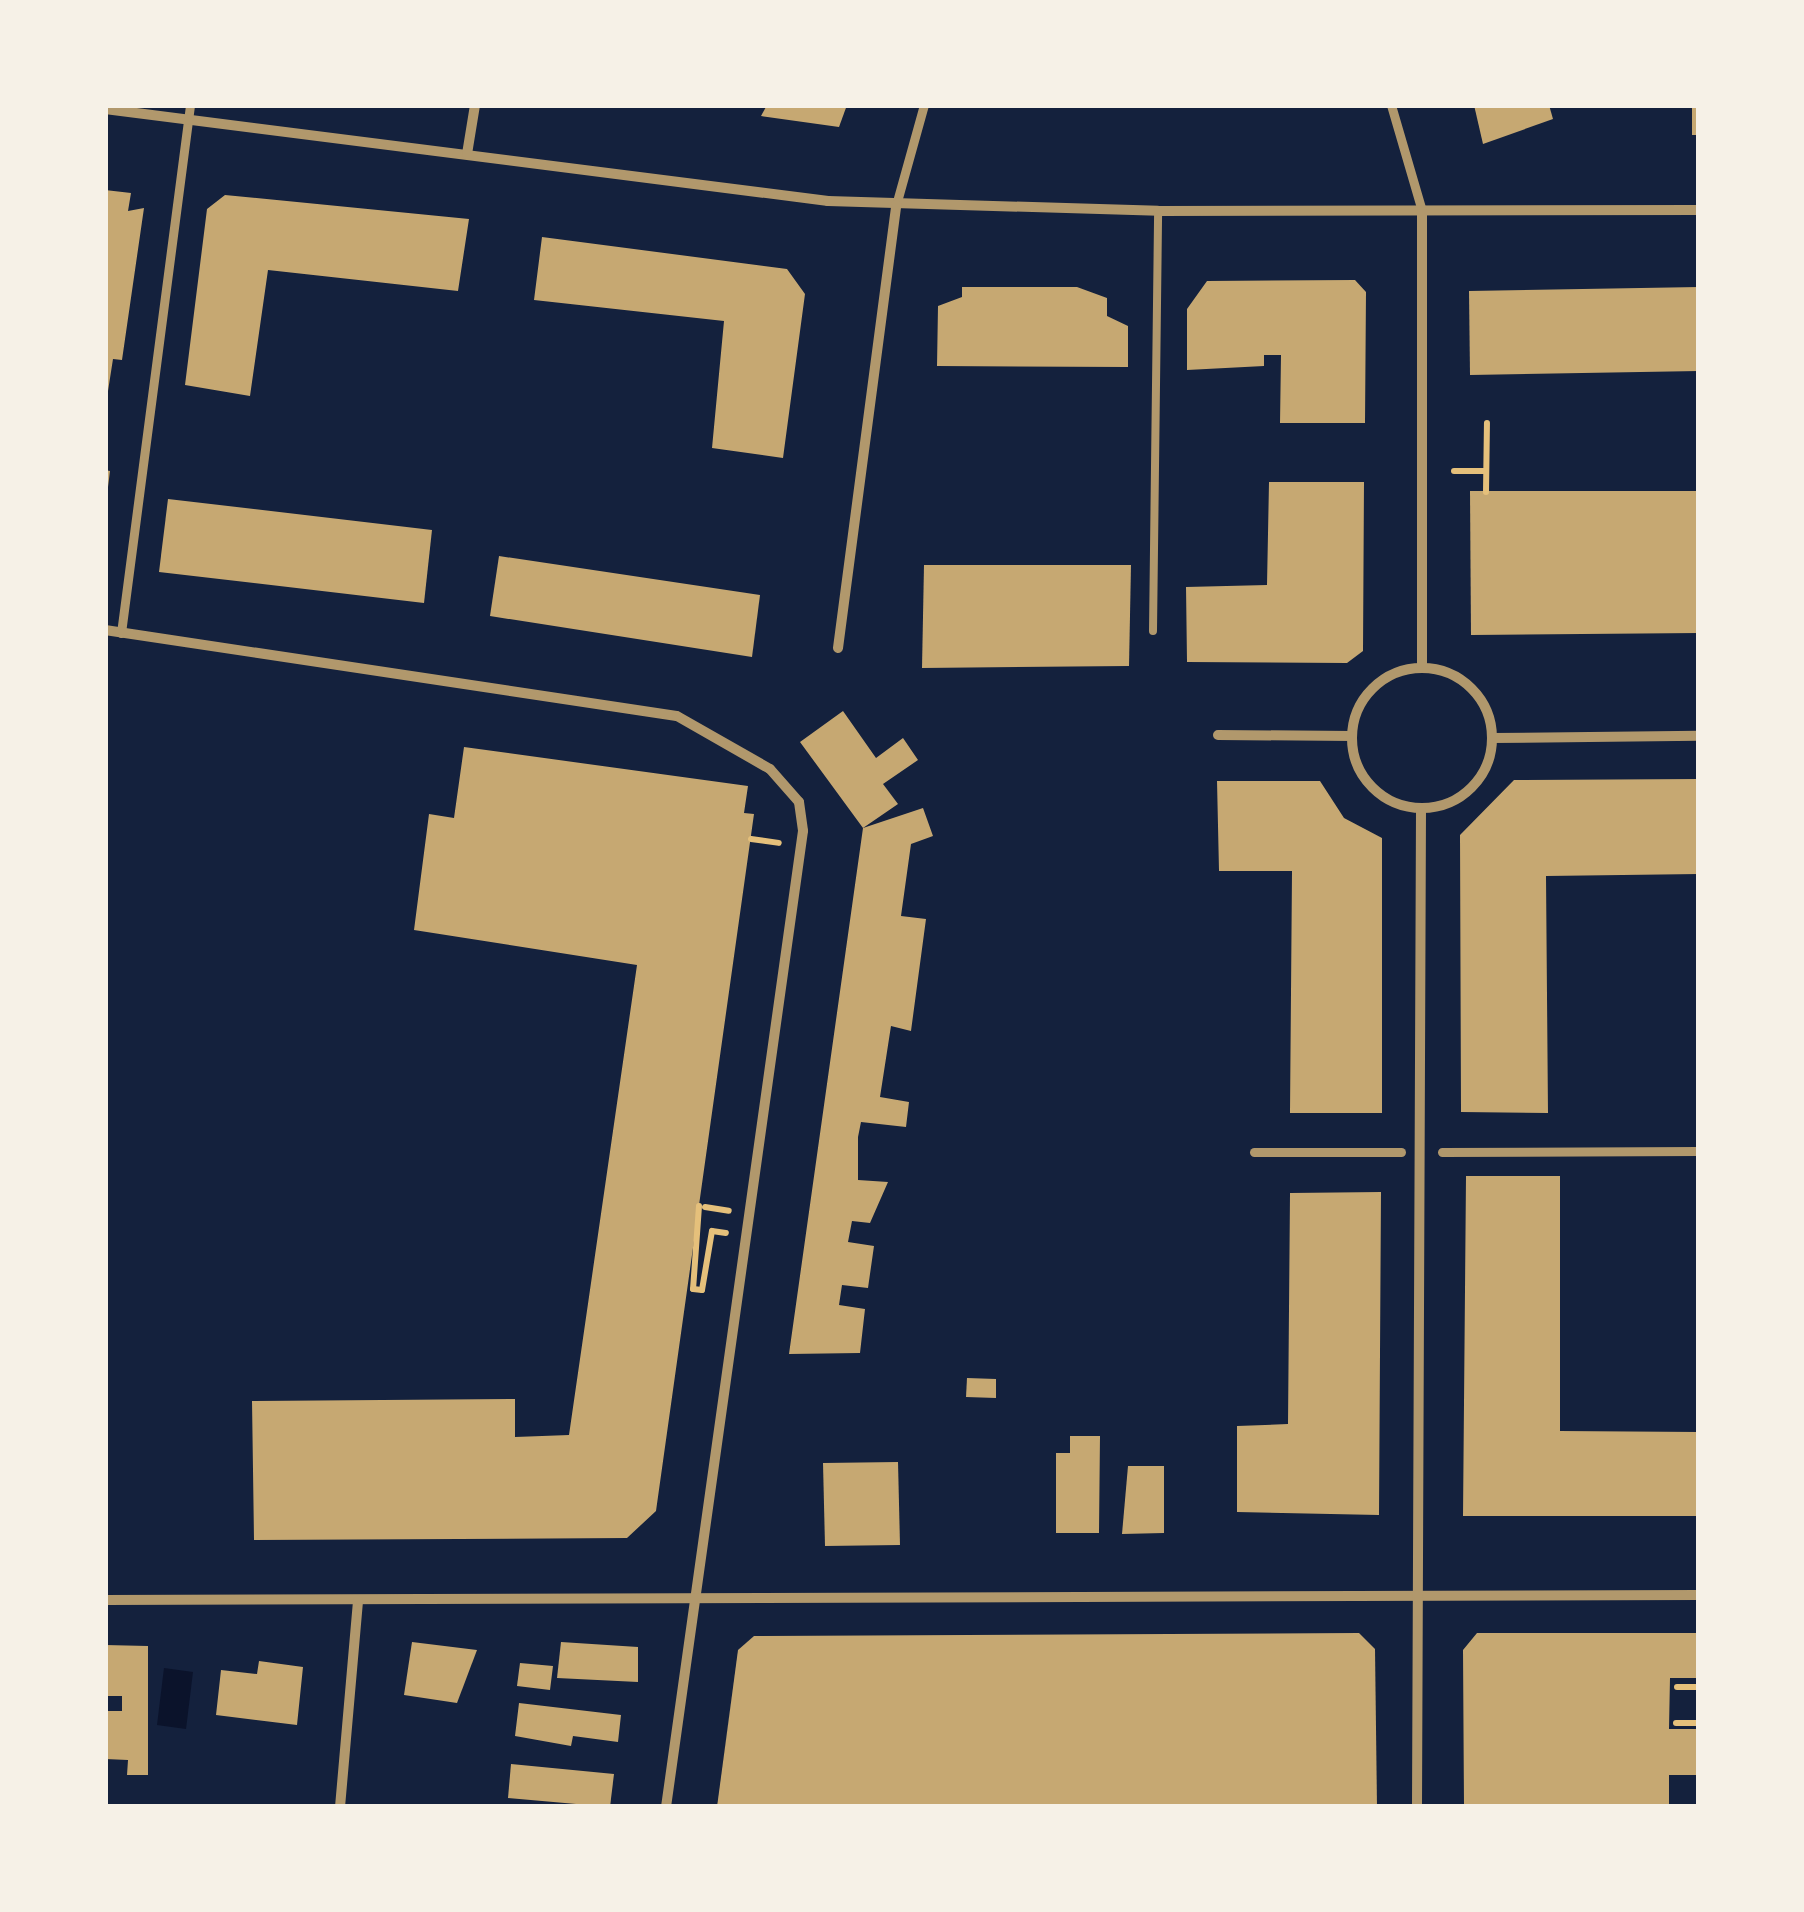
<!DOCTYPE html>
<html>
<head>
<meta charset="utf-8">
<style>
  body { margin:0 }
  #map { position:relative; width:1804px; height:1912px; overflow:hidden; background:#14213d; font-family:"Roboto Serif",serif }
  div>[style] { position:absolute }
  .water>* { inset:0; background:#0b132b }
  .building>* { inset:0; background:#c6a872 }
  .path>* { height:6px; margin:-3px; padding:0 3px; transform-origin:3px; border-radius:3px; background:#e5c07b }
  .service>* { height:8px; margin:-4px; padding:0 4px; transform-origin:4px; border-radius:4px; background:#b1986c }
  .pedestrian>* { height:9px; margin:-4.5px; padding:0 4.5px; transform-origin:4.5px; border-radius:4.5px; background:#b1986c }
  .minor>* { height:10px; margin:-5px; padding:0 5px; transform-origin:5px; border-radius:5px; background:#b1986c }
  .minor>.ring { margin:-5px; padding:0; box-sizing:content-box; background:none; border:10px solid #b1986c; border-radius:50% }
  span { translate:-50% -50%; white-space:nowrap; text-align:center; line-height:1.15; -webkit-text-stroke:10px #f6f1e7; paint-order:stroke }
  .frame { position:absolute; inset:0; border:108px solid #f6f1e7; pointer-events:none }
</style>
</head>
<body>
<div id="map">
  <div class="water">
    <div style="clip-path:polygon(164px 1668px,193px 1672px,186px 1729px,157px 1725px)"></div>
  </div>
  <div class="building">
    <div style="clip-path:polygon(767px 105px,847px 105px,839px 127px,761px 116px)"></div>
    <div style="clip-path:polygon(1474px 105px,1549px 105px,1553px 119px,1483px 144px)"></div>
    <div style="clip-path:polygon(1692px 105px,1699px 105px,1699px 135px,1692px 135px)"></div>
    <div style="clip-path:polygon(105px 190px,131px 193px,128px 211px,144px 208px,122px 360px,113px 359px,108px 391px)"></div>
    <div style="clip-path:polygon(225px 195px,469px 219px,458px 291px,268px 270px,250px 396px,185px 385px,207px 209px)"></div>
    <div style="clip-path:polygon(542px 237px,787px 269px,805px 294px,783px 458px,712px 448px,724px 321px,534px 300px)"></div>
    <div style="clip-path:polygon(1355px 280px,1366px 292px,1365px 423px,1280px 423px,1281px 355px,1264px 355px,1264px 366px,1187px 370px,1187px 309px,1207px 281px)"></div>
    <div style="clip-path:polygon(962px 287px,1077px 287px,1107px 298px,1107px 316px,1128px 326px,1128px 367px,937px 366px,938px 306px,962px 297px)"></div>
    <div style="clip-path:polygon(1699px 287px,1699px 371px,1470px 375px,1469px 291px)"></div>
    <div style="clip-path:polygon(105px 470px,110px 471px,107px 495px,105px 495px)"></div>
    <div style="clip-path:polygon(1269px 482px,1364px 482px,1363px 651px,1347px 663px,1187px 662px,1186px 587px,1267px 585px)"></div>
    <div style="clip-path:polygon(1470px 491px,1699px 491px,1699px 633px,1471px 635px)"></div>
    <div style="clip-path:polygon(168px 499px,432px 530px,424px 603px,159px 572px)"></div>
    <div style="clip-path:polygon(499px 556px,760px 595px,752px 657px,490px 616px)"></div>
    <div style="clip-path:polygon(924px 565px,1131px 565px,1129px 666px,922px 668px)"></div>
    <div style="clip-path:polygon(843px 711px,876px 758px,903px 738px,918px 760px,883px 784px,898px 804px,863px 828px,800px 742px)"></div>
    <div style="clip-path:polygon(464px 747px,748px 786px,744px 813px,754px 814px,656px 1511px,627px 1538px,254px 1540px,252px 1401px,515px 1399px,515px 1437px,569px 1435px,637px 965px,414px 930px,429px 814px,454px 818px)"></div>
    <div style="clip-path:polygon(1699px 779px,1699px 874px,1546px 876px,1548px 1113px,1461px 1112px,1460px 835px,1514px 780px)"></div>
    <div style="clip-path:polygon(1217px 781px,1320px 781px,1344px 818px,1382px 838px,1382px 1113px,1290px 1113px,1292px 871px,1219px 871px)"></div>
    <div style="clip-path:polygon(923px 808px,933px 836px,911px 844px,901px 916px,926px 919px,911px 1031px,891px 1026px,880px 1097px,909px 1102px,906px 1127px,861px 1122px,858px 1137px,858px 1180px,888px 1182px,870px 1223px,852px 1221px,848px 1242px,874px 1246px,868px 1288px,842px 1285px,839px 1305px,865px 1309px,860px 1353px,789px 1354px,863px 828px)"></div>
    <div style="clip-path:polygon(1466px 1176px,1560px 1176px,1560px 1431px,1699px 1432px,1699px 1516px,1463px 1516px)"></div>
    <div style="clip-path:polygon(1381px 1192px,1379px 1515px,1237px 1512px,1237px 1426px,1288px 1424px,1290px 1193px)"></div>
    <div style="clip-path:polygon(967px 1378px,996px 1379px,996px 1398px,966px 1397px)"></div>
    <div style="clip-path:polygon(1070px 1436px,1100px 1436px,1099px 1533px,1056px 1533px,1056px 1453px,1070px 1453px)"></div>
    <div style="clip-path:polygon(898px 1462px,900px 1545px,825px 1546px,823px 1463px)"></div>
    <div style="clip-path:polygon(1128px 1466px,1164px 1466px,1164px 1533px,1122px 1534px)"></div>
    <div style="clip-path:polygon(1359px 1633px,1375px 1649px,1377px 1807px,717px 1807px,738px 1650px,754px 1636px)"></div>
    <div style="clip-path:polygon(1477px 1633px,1699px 1633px,1699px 1678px,1670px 1678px,1669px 1729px,1699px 1729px,1699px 1775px,1669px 1775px,1669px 1807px,1464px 1807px,1463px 1650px)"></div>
    <div style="clip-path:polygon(412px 1642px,477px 1650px,457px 1703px,404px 1695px)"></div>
    <div style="clip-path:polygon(561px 1642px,638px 1647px,638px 1682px,557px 1678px)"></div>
    <div style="clip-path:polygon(105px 1645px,148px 1646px,148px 1775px,127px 1775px,128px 1760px,105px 1759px,105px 1711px,122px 1711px,122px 1696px,105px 1696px)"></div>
    <div style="clip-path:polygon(259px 1661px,303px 1667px,297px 1725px,216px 1715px,221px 1670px,257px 1674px)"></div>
    <div style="clip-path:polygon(520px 1663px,553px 1666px,550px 1690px,517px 1686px)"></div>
    <div style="clip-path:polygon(519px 1703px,621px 1715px,618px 1742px,573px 1736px,571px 1746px,515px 1736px)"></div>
    <div style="clip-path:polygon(511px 1764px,614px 1774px,610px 1807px,508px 1798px)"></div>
  </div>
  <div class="path">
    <div style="left:1454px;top:471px;width:32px"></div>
    <div style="left:1486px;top:492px;width:69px;rotate:-89.2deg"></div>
    <div style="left:751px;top:839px;width:28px;rotate:8deg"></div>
    <div style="left:699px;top:1206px;width:83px;rotate:94.1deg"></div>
    <div style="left:693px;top:1289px;width:9px;rotate:6deg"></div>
    <div style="left:702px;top:1290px;width:60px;rotate:-80.4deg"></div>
    <div style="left:712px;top:1231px;width:14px;rotate:8deg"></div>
    <div style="left:705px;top:1207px;width:24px;rotate:9deg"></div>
    <div style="left:1677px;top:1687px;width:22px"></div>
    <div style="left:1676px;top:1723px;width:23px"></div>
  </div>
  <div class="service">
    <div style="left:1153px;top:631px;width:420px;rotate:-89.3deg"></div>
  </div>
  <div class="pedestrian">
    <div style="left:1391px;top:105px;width:110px;rotate:73.7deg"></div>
    <div style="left:896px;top:205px;width:104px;rotate:-74.4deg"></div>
    <div style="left:121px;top:633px;width:532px;rotate:-82.55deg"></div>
    <div style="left:1254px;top:1152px;width:147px"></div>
    <div style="left:1442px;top:1152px;width:257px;rotate:-0.2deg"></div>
  </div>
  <div class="minor">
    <div style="left:105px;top:109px;width:729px;rotate:7.25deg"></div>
    <div style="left:828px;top:201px;width:330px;rotate:1.7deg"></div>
    <div style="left:1158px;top:211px;width:541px;rotate:-0.11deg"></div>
    <div style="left:467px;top:154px;width:50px;rotate:-80.7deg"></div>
    <div style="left:1422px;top:211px;width:456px;rotate:90deg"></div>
    <div style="left:105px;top:630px;width:578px;rotate:8.55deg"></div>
    <div style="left:677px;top:716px;width:107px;rotate:29.7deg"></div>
    <div style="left:770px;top:769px;width:44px;rotate:48.7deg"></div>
    <div style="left:799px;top:802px;width:29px;rotate:82deg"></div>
    <div style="left:803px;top:831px;width:986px;rotate:97.99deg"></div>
    <div style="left:838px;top:648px;width:447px;rotate:-82.5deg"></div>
    <div class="ring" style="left:1352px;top:668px;width:130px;height:130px"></div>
    <div style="left:1218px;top:735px;width:134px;rotate:0.4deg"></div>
    <div style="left:1492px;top:738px;width:207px;rotate:-0.6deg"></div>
    <div style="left:105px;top:1600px;width:1594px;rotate:-0.18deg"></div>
    <div style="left:340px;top:1807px;width:207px;rotate:-85deg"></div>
    <div style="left:1417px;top:1807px;width:998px;rotate:-89.77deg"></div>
  </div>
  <div class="frame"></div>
</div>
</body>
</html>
